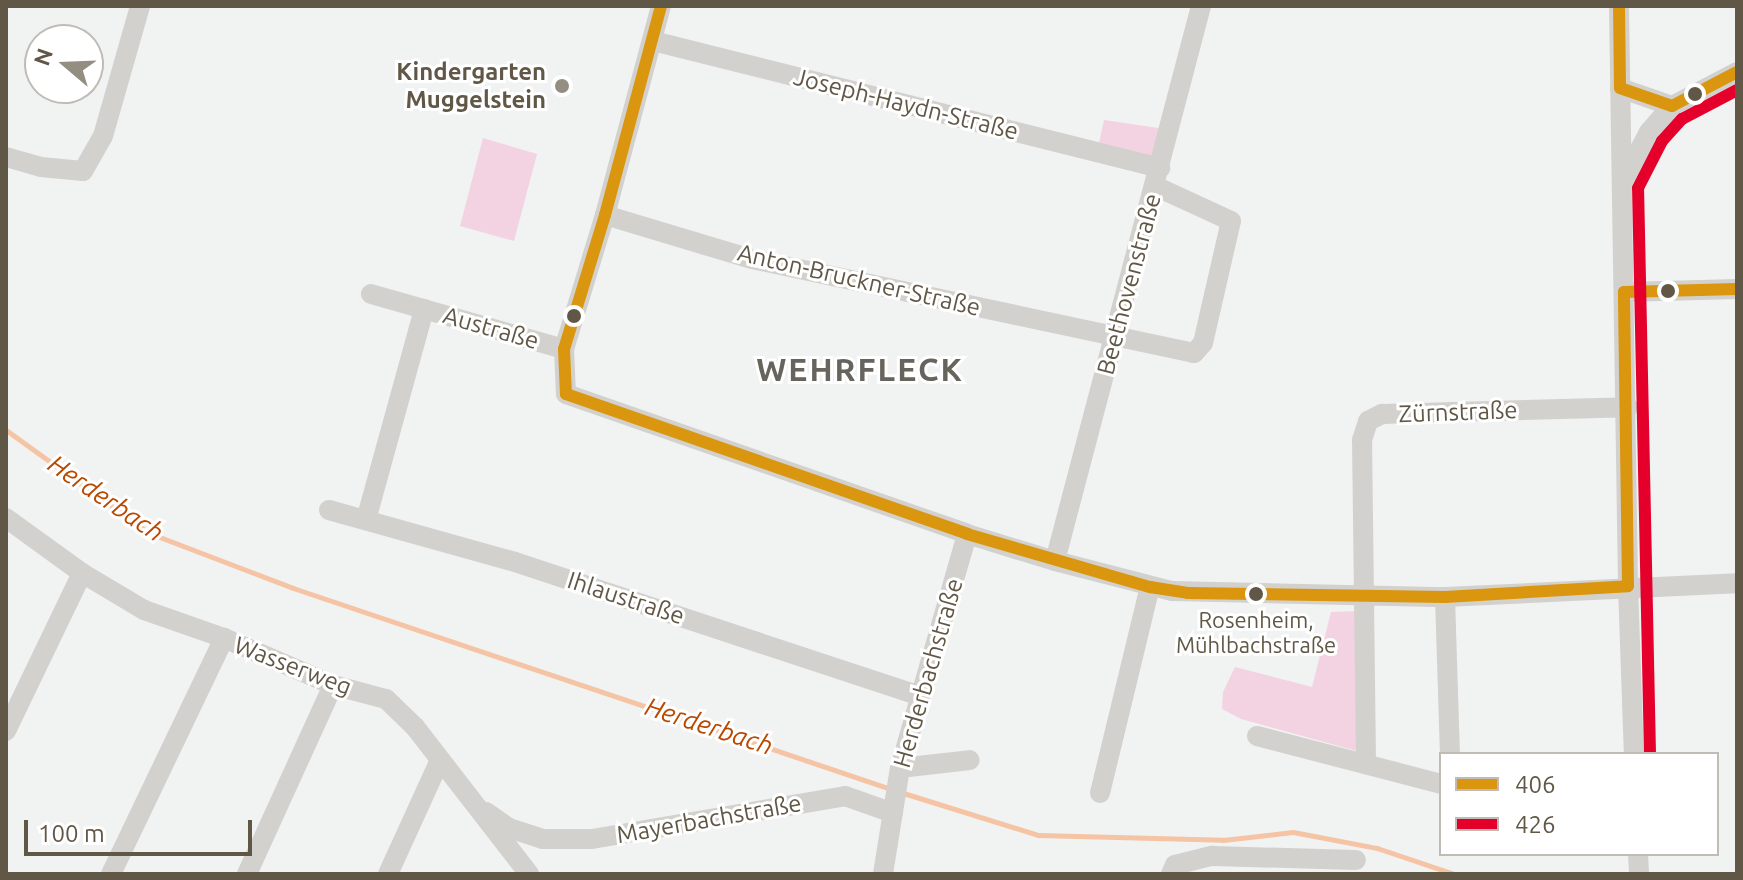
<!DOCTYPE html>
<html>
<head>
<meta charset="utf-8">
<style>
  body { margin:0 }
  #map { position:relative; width:1743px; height:880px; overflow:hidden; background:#f1f2f2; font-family:Ubuntu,sans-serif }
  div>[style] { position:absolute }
  .green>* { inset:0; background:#f3d3e2 }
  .stream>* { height:5px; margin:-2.5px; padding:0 2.5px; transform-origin:2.5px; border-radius:2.5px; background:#f5c4a4 }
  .minor>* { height:20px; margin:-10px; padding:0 10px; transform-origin:10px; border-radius:10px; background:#d3d1cd }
  .bus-1>* { height:12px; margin:-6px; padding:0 6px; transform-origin:6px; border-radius:6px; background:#d9960e }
  .bus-2>* { height:12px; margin:-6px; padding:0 6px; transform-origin:6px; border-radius:6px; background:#e4002b }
  .dots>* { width:22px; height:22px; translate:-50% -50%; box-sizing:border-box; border:4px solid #fff; border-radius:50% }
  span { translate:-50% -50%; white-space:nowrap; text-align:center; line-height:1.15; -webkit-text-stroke:6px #fff; paint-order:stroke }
  .bus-label { font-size:22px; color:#615746 }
  .poi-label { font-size:24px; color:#615746; font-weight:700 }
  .right { translate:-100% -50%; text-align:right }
  .street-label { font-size:24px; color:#615746 }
  .water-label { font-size:26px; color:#b94800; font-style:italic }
  .district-label { font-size:32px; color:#66645c; font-weight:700; letter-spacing:2px }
  .frame { position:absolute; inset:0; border:8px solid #615746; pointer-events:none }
  .legend { position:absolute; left:1439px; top:752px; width:280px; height:104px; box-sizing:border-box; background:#fff; border:2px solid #c0bcb5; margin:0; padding:10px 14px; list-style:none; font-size:24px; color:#615746 }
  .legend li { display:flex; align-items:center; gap:16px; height:40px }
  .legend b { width:40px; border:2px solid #c0bcb5 }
  .north { position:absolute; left:24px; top:24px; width:80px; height:80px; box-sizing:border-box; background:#fff; border:2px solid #c0bcb5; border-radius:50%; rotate:289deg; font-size:22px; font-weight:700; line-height:32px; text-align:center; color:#615746 }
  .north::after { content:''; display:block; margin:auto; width:28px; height:36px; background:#938d82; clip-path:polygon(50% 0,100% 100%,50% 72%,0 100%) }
  .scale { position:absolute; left:24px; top:820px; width:228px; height:36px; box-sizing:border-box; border:4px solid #615746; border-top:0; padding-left:10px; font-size:24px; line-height:28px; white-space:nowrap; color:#615746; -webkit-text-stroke:6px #fff; paint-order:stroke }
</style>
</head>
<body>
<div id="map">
  <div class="green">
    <div style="clip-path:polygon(1104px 120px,1165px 129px,1154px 158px,1099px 143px)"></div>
    <div style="clip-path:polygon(483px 138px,537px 154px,514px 241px,460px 226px)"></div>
    <div style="clip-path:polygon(1358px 611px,1357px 751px,1241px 719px,1222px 709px,1223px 692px,1235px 667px,1312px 687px,1331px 612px)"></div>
  </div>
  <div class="stream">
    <div style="left:6px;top:430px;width:176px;rotate:35.8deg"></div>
    <div style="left:149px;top:533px;width:154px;rotate:20.9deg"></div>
    <div style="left:293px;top:588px;width:631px;rotate:18.58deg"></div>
    <div style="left:900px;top:792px;width:145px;rotate:17.3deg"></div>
    <div style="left:1038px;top:835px;width:185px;rotate:1.5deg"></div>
    <div style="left:1223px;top:840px;width:70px;rotate:-6.5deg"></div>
    <div style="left:1293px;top:832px;width:86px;rotate:10.8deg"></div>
    <div style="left:1377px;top:848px;width:81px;rotate:18.7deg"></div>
  </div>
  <div class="minor">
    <div style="left:661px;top:6px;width:216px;rotate:105deg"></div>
    <div style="left:605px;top:215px;width:140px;rotate:107deg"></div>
    <div style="left:564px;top:349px;width:45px;rotate:87.5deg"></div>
    <div style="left:566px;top:394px;width:425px;rotate:19.2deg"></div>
    <div style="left:967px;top:534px;width:92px;rotate:17.1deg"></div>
    <div style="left:1055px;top:561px;width:121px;rotate:14.4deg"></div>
    <div style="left:1172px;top:591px;width:273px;rotate:1.3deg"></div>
    <div style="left:1445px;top:597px;width:292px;rotate:-2.7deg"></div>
    <div style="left:1619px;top:6px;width:580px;rotate:89.11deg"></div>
    <div style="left:1628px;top:586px;width:168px;rotate:88deg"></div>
    <div style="left:653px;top:41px;width:523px;rotate:14.06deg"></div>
    <div style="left:1620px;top:88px;width:55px;rotate:19.1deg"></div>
    <div style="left:6px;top:157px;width:36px;rotate:16deg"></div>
    <div style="left:41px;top:167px;width:42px;rotate:5.4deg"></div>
    <div style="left:83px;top:171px;width:40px;rotate:-60.3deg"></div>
    <div style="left:103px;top:136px;width:135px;rotate:-74.1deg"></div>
    <div style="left:1623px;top:181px;width:55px;rotate:-62deg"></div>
    <div style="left:1649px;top:132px;width:35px;rotate:-49deg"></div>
    <div style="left:1672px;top:106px;width:73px;rotate:-27.6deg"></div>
    <div style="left:605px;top:215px;width:153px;rotate:16.7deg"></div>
    <div style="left:752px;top:259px;width:452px;rotate:12deg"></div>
    <div style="left:1194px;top:353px;width:13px;rotate:-48deg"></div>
    <div style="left:1203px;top:343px;width:125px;rotate:-77.1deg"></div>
    <div style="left:1231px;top:221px;width:84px;rotate:-155.3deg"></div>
    <div style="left:1624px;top:292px;width:113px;rotate:-1.5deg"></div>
    <div style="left:371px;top:294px;width:201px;rotate:15.9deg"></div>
    <div style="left:329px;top:510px;width:193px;rotate:15.6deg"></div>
    <div style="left:515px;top:562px;width:427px;rotate:18.3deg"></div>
    <div style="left:6px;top:518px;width:94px;rotate:35.9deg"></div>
    <div style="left:82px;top:573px;width:72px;rotate:30.8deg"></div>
    <div style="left:144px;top:610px;width:85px;rotate:19.3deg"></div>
    <div style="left:224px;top:638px;width:119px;rotate:23.3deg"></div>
    <div style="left:333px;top:685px;width:55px;rotate:14.8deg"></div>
    <div style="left:386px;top:699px;width:40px;rotate:44deg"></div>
    <div style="left:415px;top:727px;width:186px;rotate:52.2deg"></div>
    <div style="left:366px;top:520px;width:219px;rotate:-74.6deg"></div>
    <div style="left:1055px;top:561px;width:574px;rotate:-75.26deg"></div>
    <div style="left:1445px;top:597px;width:157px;rotate:88.2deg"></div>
    <div style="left:6px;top:731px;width:175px;rotate:-64.3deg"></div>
    <div style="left:1257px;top:736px;width:190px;rotate:14.6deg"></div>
    <div style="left:1366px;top:763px;width:323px;rotate:-90.7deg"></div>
    <div style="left:1362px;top:440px;width:20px;rotate:-72deg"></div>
    <div style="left:1368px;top:421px;width:16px;rotate:-27deg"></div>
    <div style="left:1382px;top:414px;width:246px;rotate:-1.6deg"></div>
    <div style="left:900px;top:768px;width:70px;rotate:-6.5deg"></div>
    <div style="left:1100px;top:793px;width:212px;rotate:-76.4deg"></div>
    <div style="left:486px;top:812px;width:28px;rotate:35deg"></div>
    <div style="left:509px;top:828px;width:35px;rotate:18deg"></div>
    <div style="left:542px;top:839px;width:50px"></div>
    <div style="left:592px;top:839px;width:257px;rotate:-9.6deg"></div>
    <div style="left:845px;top:796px;width:51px;rotate:19.5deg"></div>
    <div style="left:1638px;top:854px;width:20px;rotate:87deg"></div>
    <div style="left:111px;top:874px;width:262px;rotate:-64.4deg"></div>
    <div style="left:247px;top:874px;width:208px;rotate:-65.5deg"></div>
    <div style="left:388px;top:874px;width:125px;rotate:-65.5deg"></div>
    <div style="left:883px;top:874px;width:107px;rotate:-80.9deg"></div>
    <div style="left:900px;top:768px;width:243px;rotate:-74deg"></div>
    <div style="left:1171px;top:874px;width:10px;rotate:-66deg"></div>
    <div style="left:1175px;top:865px;width:38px;rotate:-14deg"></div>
    <div style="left:1212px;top:856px;width:144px;rotate:1.6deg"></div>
  </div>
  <div class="bus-1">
    <div style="left:661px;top:6px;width:216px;rotate:105deg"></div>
    <div style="left:605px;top:215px;width:140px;rotate:107deg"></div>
    <div style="left:564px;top:349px;width:45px;rotate:87.5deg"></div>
    <div style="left:566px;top:394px;width:425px;rotate:19.2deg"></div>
    <div style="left:967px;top:534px;width:191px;rotate:16.2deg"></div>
    <div style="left:1150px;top:587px;width:38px;rotate:9deg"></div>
    <div style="left:1188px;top:593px;width:257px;rotate:0.9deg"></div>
    <div style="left:1445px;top:597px;width:183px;rotate:-3.4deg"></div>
    <div style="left:1628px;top:586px;width:294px;rotate:-90.8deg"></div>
    <div style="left:1624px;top:292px;width:113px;rotate:-1.5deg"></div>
    <div style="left:1619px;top:6px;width:82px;rotate:89.3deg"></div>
    <div style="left:1620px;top:88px;width:55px;rotate:19.1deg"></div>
    <div style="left:1672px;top:106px;width:73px;rotate:-27.6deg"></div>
  </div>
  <div class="bus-2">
    <div style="left:1650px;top:754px;width:566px;rotate:-91.21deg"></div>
    <div style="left:1638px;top:188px;width:53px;rotate:-62.9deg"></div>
    <div style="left:1662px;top:141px;width:30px;rotate:-48deg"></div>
    <div style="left:1682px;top:119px;width:62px;rotate:-27.8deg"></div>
  </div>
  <div class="dots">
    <div style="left:562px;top:86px;background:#938d82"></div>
    <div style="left:1695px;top:94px;background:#615746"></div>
    <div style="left:1668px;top:291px;background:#615746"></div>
    <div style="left:574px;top:316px;background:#615746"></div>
    <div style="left:1256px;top:594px;background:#615746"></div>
  </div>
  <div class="bus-label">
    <span style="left:1256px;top:632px">Rosenheim,<br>Mühlbachstraße</span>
  </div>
  <div class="poi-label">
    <span class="right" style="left:546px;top:86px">Kindergarten<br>Muggelstein</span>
  </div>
  <div class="street-label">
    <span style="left:906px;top:104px;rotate:14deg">Joseph-Haydn-Straße</span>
    <span style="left:859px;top:280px;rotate:13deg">Anton-Bruckner-Straße</span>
    <span style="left:1129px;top:284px;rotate:-75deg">Beethovenstraße</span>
    <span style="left:491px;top:328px;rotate:16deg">Austraße</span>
    <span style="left:1458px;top:412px;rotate:-2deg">Zürnstraße</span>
    <span style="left:626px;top:598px;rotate:18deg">Ihlaustraße</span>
    <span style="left:293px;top:666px;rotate:21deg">Wasserweg</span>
    <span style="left:928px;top:673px;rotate:-74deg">Herderbachstraße</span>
    <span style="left:709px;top:819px;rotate:-10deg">Mayerbachstraße</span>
  </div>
  <div class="water-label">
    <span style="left:106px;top:498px;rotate:34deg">Herderbach</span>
    <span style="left:709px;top:726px;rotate:18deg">Herderbach</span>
  </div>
  <div class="district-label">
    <span style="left:860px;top:369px">WEHRFLECK</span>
  </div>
  <div class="frame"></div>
  <ul class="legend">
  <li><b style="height:10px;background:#d9960e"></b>406</li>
  <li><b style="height:10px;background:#e4002b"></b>426</li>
  </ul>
  <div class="north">N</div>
  <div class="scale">100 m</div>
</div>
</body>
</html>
